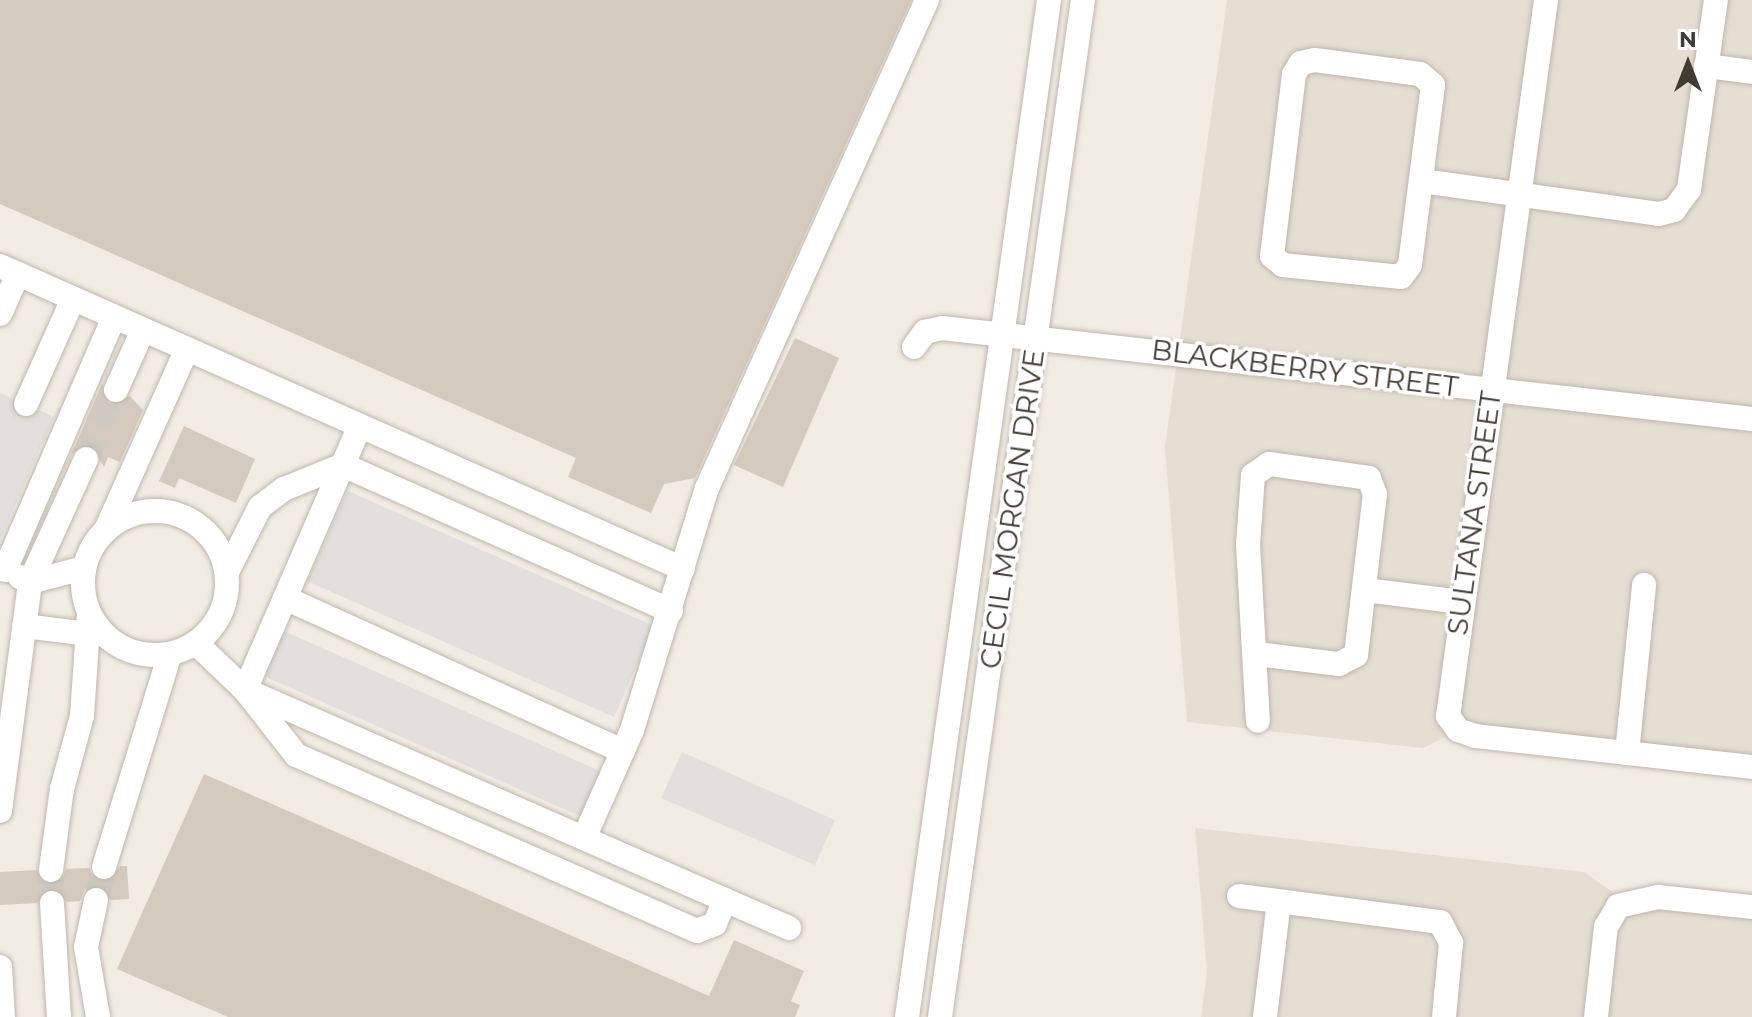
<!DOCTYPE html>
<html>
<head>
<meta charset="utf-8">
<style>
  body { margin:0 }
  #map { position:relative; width:1752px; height:1017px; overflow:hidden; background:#f1ece4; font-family:Montserrat,sans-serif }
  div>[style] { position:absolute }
  .residential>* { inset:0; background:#e4ded3 }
  .parking>* { inset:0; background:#e2dfdc }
  .building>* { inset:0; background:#d5cabe }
  .minor-tunnel>* { height:24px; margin-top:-12px; transform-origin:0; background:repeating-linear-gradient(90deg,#cec9c1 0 24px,transparent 0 36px) }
  .roads { filter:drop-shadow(0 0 2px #beb6ab) drop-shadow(0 0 2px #beb6ab) }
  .minor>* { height:24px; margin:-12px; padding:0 12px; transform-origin:12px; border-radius:12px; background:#fff }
  .minor>.ring { margin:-12px; padding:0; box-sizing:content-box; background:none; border:24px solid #fff; border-radius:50% }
  span { translate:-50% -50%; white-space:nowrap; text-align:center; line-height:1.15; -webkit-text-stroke:7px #fff; paint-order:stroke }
  .street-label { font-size:28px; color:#433c35 }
  .north { position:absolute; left:1648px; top:24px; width:80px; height:80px; -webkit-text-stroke:6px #fff; paint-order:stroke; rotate:0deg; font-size:22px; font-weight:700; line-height:32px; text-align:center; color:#433c35 }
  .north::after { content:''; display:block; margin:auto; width:28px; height:36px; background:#433c35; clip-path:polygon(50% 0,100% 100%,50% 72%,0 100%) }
</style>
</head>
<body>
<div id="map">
  <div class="residential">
    <div style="clip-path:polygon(1227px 0,1752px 0,1752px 769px,1457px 731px,1423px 748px,1187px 722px,1165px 447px)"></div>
    <div style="clip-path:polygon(1195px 828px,1584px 872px,1624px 900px,1752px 906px,1752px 1017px,1201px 1017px,1207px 973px)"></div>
  </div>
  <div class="parking">
    <div style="clip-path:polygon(0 393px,54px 417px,0 540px)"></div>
    <div style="clip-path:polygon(348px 491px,654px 626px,614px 717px,307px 581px)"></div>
    <div style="clip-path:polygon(284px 631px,602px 772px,582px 817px,264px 676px)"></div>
    <div style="clip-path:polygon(682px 752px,835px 820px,815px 865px,661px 798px)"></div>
  </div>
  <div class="building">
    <div style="clip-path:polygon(0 0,911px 0,695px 478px,664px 484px,651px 513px,568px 477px,576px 458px,0 204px)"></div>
    <div style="clip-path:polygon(795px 338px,839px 358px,783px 487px,734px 465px)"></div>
    <div style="clip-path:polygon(102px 384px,109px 403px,130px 396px,143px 410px,120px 462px,108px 457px,104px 467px,91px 445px,72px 453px)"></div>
    <div style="clip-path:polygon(184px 426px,255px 459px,236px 503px,179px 478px,175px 488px,159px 481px)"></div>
    <div style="clip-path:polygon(204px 774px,709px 996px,734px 940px,804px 971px,791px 1001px,800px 1005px,795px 1017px,228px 1017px,117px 969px)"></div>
    <div style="clip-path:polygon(120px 866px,127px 866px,129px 899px,111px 900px,98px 885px,85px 889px,80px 901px,67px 902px,52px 888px,37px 903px,0 905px,0 872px,36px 870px,50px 885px,62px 880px,66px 869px,89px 868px,94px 878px,108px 881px)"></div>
  </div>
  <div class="minor-tunnel">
    <div style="left:86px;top:459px;width:75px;rotate:-66.5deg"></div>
    <div style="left:51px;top:870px;width:33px;rotate:88deg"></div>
    <div style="left:96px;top:900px;width:34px;rotate:-76deg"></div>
  </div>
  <div class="roads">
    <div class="minor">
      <div style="left:1546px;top:0;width:723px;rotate:97.79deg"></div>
      <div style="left:1448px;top:716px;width:17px;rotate:54deg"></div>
      <div style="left:1458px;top:730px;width:18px;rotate:19deg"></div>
      <div style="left:1475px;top:736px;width:279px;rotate:6.4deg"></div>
      <div style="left:1315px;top:60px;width:106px;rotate:7.6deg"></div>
      <div style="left:1420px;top:74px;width:17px;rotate:40deg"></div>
      <div style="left:1433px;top:85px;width:181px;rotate:97.3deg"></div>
      <div style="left:1410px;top:265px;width:15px;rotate:127deg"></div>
      <div style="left:1401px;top:277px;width:119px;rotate:-174.2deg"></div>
      <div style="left:1283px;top:265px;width:14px;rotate:-141deg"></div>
      <div style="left:1272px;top:256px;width:183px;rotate:-83.1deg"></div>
      <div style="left:1294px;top:74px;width:13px;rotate:-58deg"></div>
      <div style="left:1301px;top:63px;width:14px;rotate:-12deg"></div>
      <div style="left:1706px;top:66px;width:46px;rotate:7.4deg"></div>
      <div style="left:1422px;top:181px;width:239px;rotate:7.9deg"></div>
      <div style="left:1659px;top:214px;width:16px;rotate:-15deg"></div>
      <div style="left:1674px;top:210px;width:26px;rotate:-54deg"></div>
      <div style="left:1689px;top:189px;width:191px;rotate:-81.9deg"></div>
      <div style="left:0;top:266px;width:747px;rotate:23.92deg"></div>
      <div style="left:0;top:314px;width:44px;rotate:-65.8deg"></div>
      <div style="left:914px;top:347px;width:19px;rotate:-54deg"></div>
      <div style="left:925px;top:332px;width:17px;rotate:-13deg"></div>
      <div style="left:942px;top:328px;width:815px;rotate:6.41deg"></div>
      <div style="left:116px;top:390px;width:66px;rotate:-65.8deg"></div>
      <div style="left:26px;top:404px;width:115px;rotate:-65.9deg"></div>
      <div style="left:741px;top:412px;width:452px;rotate:-65.7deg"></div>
      <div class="ring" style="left:83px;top:511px;width:120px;height:120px"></div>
      <div style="left:106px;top:530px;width:198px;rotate:-65.9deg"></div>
      <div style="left:5px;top:570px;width:275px;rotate:-66.7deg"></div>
      <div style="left:227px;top:572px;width:73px;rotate:-63.1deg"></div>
      <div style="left:260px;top:507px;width:30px;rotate:-37deg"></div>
      <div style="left:284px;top:489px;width:64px;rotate:-22.1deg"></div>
      <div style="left:343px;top:465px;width:359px;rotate:24deg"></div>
      <div style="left:20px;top:577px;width:11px;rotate:27deg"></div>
      <div style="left:30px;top:582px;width:56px;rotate:-14.5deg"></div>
      <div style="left:1365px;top:590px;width:97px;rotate:7.1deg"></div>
      <div style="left:285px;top:598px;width:371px;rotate:24.4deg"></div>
      <div style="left:24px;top:626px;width:64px;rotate:7.1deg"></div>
      <div style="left:196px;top:643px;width:68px;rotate:43.8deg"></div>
      <div style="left:245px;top:690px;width:288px;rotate:-66.5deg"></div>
      <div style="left:1257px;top:654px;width:83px;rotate:7deg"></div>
      <div style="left:1339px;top:664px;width:19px;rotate:-28deg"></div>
      <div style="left:1356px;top:655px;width:162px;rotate:-83.3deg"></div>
      <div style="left:1375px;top:494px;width:17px;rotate:-111deg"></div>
      <div style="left:1369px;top:478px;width:101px;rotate:-172deg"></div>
      <div style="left:1269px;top:464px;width:19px;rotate:145deg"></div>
      <div style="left:1253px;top:475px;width:69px;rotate:94.1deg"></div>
      <div style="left:1248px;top:544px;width:177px;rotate:86.8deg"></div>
      <div style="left:245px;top:690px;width:524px;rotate:23.63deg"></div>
      <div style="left:725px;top:900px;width:26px;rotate:113deg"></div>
      <div style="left:715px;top:924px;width:19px;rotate:159deg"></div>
      <div style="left:697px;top:931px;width:438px;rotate:-156.3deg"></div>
      <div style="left:296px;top:755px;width:83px;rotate:-128.1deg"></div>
      <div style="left:1627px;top:753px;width:169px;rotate:-84.2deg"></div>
      <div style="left:0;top:811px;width:231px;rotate:-82.5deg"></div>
      <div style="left:30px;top:582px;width:135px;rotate:-65.5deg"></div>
      <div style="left:584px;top:838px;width:118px;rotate:-66deg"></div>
      <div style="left:632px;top:730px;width:253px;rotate:-72.8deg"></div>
      <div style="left:707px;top:488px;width:76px;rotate:-65.8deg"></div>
      <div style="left:104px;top:867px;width:223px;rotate:-72.8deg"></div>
      <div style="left:51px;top:870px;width:82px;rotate:-82.3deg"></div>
      <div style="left:62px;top:789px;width:76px;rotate:-74.7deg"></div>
      <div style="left:82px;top:716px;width:104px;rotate:-86.1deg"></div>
      <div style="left:1239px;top:896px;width:203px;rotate:7.4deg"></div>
      <div style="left:1440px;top:922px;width:24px;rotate:62deg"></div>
      <div style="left:1451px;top:943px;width:74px;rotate:95.4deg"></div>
      <div style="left:96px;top:900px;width:48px;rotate:102deg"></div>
      <div style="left:86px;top:947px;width:71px;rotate:80.3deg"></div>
      <div style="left:725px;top:900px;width:70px;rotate:23.6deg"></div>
      <div style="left:52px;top:903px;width:114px;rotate:86.5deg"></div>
      <div style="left:0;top:967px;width:50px;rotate:86.6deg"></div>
      <div style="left:907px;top:1017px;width:1027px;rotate:-82.05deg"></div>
      <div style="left:940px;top:1017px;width:1027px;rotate:-82deg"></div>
      <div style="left:1265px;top:1017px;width:116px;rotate:-83.1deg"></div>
      <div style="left:1596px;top:1017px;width:91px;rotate:-83.7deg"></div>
      <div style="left:1606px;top:927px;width:24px;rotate:-60deg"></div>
      <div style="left:1618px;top:906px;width:41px;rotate:-12.7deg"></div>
      <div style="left:1658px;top:897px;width:95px;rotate:6.1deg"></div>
    </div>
  </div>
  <div class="street-label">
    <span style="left:1305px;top:368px;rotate:7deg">BLACKBERRY STREET</span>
    <span style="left:1012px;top:509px;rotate:-82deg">CECIL MORGAN DRIVE</span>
    <span style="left:1474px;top:513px;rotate:-82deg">SULTANA STREET</span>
  </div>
  <div class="north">N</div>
</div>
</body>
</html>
